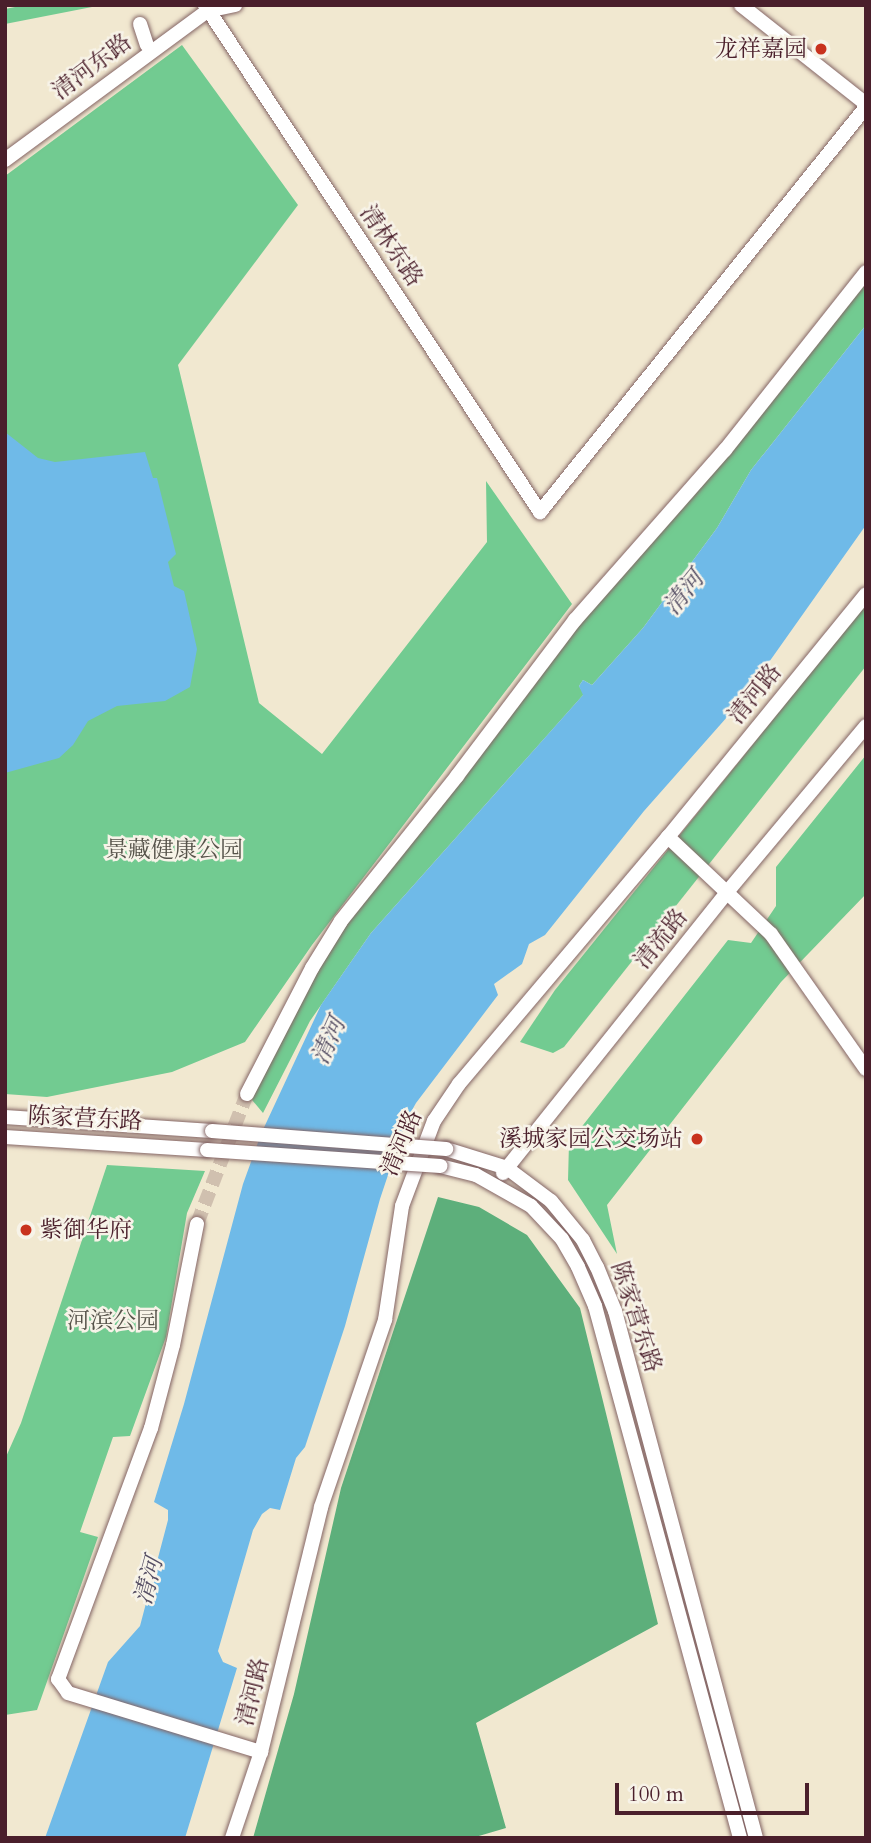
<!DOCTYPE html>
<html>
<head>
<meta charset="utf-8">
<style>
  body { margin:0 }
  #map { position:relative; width:871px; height:1843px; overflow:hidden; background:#f1e8d0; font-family:Cardo,"Noto Serif SC",serif }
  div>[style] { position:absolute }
  .green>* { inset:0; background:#72cb91 }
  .forest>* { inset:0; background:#5daf7b }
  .water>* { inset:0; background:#6fbae8 }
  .minor-tunnel>* { height:14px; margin-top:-7px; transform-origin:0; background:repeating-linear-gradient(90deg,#d0c0af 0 14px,transparent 0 21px) }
  .roads { filter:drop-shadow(0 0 2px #846565) drop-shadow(0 0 2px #846565) }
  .minor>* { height:14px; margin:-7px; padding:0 7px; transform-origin:7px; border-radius:7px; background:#fff }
  .bridges { filter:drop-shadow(0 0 2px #846565) drop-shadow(0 0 2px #846565) }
  .minor-bridge>* { height:14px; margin:-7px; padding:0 7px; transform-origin:7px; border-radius:7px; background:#fff }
  .dots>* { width:19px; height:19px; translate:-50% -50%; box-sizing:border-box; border:4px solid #f7f3e8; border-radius:50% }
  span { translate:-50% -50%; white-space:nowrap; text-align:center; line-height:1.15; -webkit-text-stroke:5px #f7f3e8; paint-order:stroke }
  .poi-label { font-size:23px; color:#4a1f2b }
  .right { translate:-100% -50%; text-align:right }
  .left { translate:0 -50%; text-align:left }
  .street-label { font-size:23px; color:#4a1f2b }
  .park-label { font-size:23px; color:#56534a }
  .water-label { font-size:24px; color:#554e64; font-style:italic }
  .frame { position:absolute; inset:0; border:7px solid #4a1f2b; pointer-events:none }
  .scale { position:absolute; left:615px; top:1783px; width:194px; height:32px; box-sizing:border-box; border:4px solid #4a1f2b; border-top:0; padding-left:9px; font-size:21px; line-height:24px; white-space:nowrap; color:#4a1f2b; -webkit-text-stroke:5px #f7f3e8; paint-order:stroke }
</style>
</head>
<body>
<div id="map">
  <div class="green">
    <div style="clip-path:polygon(25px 5px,91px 5px,92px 7px,5px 24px,5px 9px)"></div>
    <div style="clip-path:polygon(182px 45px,298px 205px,178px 365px,259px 703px,322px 754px,487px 542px,486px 481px,572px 604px,312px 945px,245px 1042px,172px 1072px,47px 1097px,5px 1094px,5px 176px)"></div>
    <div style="clip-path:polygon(866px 272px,866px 325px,751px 470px,717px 528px,643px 628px,592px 685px,583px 680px,579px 686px,584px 694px,371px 933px,310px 1021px,263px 1113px,247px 1094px,312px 968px,457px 776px)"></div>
    <div style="clip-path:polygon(866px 604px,866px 666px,564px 1047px,553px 1053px,520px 1042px,555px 990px)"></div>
    <div style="clip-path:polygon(866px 755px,866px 894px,781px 982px,607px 1205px,617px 1254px,568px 1180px,569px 1143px,728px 940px,751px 943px,776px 906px,776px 867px)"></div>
    <div style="clip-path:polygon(107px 1165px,205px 1171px,187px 1213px,166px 1337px,130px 1436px,113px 1437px,80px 1532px,98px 1537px,37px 1710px,5px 1715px,5px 1459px,21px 1423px)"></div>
  </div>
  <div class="forest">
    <div style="clip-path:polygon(438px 1197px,479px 1207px,527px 1235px,580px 1308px,658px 1624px,476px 1723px,506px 1828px,472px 1838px,253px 1838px,294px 1694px,341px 1488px)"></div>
  </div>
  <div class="water">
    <div style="clip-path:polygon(866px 325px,866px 525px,743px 699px,644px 811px,545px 935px,529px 944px,522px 964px,494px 984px,498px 995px,416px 1103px,406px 1121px,380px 1199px,345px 1326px,305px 1447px,296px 1458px,280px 1510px,270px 1508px,262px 1514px,253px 1530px,218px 1651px,223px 1662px,237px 1668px,185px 1838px,45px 1838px,108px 1662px,140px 1626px,168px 1520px,168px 1510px,154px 1502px,184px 1404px,243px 1184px,261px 1134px,321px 1005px,371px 933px,583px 695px,579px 686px,583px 680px,592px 685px,643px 628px,717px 528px,751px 470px)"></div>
    <div style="clip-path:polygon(5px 432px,38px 458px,55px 462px,145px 452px,153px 478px,157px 478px,176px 554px,168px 562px,174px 586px,184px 591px,197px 649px,190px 687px,165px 701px,117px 706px,88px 721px,73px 745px,59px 758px,5px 773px)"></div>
  </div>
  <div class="minor-tunnel">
    <div style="left:197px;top:1224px;width:139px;rotate:-69deg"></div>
  </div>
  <div class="roads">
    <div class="minor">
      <div style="left:205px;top:5px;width:608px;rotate:56.55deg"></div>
      <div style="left:540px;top:512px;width:520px;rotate:-51.17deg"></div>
      <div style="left:741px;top:5px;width:159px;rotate:38.4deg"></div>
      <div style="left:140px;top:24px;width:22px;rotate:72deg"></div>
      <div style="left:5px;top:160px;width:251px;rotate:-36.4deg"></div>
      <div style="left:207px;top:11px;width:29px;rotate:-12deg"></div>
      <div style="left:668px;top:837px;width:141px;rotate:43.3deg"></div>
      <div style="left:771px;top:934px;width:165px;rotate:54.9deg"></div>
      <div style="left:247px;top:1094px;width:142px;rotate:-62.7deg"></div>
      <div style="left:312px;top:968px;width:55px;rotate:-58.3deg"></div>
      <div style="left:341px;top:921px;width:186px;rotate:-51.3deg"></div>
      <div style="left:457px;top:776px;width:196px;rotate:-52.9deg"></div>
      <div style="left:575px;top:620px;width:227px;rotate:-48.6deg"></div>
      <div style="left:725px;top:450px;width:227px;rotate:-51.6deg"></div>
      <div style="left:5px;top:1117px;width:207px;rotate:3.9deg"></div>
      <div style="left:5px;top:1137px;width:202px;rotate:3.7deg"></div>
      <div style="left:446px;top:1149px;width:64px;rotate:17.3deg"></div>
      <div style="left:507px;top:1168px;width:55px;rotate:36.9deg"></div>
      <div style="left:551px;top:1201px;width:50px;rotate:50.6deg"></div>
      <div style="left:583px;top:1240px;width:30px;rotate:63deg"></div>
      <div style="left:597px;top:1267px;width:48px;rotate:67.8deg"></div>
      <div style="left:615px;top:1311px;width:546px;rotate:75.02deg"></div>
      <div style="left:440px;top:1166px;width:37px;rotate:14deg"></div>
      <div style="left:476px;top:1175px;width:63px;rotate:29.4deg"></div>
      <div style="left:531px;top:1206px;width:45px;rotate:46.8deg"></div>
      <div style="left:562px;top:1239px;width:32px;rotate:60deg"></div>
      <div style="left:578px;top:1267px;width:43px;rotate:66.4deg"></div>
      <div style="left:595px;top:1306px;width:551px;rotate:74.75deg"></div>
      <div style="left:503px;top:1173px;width:361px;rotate:-51.4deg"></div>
      <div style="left:728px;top:891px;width:215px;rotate:-50.1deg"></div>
      <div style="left:197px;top:1224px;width:123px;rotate:101.2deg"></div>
      <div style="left:173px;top:1345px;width:86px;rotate:104.8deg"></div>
      <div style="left:151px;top:1428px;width:268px;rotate:110.3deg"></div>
      <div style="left:58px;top:1679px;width:17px;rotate:54deg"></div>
      <div style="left:68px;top:1693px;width:202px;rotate:17deg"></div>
      <div style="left:232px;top:1838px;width:91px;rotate:-71.4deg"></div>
      <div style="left:261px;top:1752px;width:252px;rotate:-76.2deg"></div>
      <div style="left:321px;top:1507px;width:198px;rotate:-71.1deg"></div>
      <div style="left:385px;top:1320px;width:115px;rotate:-81.5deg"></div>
      <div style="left:402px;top:1206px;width:91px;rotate:-69.4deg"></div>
      <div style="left:434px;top:1121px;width:45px;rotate:-56deg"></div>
      <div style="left:459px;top:1084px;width:324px;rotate:-49.8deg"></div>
      <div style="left:668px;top:837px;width:313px;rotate:-50.8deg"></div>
    </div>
  </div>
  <div class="bridges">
    <div class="minor-bridge">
      <div style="left:212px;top:1131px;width:235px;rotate:4.4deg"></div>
      <div style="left:207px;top:1150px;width:234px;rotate:3.9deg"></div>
    </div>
  </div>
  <div class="dots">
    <div style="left:821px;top:49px;background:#c8321e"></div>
    <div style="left:697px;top:1139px;background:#c8321e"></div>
    <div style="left:26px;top:1230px;background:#c8321e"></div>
  </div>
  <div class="poi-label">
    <span class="right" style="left:807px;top:49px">龙祥嘉园</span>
    <span class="right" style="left:683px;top:1139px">溪城家园公交场站</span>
    <span class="left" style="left:40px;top:1230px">紫御华府</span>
  </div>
  <div class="street-label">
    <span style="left:92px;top:67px;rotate:-37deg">清河东路</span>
    <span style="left:391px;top:246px;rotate:56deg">清林东路</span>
    <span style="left:755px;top:694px;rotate:-51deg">清河路</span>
    <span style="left:661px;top:939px;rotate:-51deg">清流路</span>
    <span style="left:85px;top:1119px;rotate:3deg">陈家营东路</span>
    <span style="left:402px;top:1143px;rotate:-67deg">清河路</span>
    <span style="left:636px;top:1317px;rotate:72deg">陈家营东路</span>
    <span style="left:253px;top:1692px;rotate:-76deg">清河路</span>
  </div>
  <div class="park-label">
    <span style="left:174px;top:850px">景藏健康公园</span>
    <span style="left:113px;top:1321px">河滨公园</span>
  </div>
  <div class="water-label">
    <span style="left:684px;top:593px;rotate:-51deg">清河</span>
    <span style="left:329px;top:1041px;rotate:-66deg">清河</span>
    <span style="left:149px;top:1581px;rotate:-75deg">清河</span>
  </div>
  <div class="frame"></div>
  <div class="scale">100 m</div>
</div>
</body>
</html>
